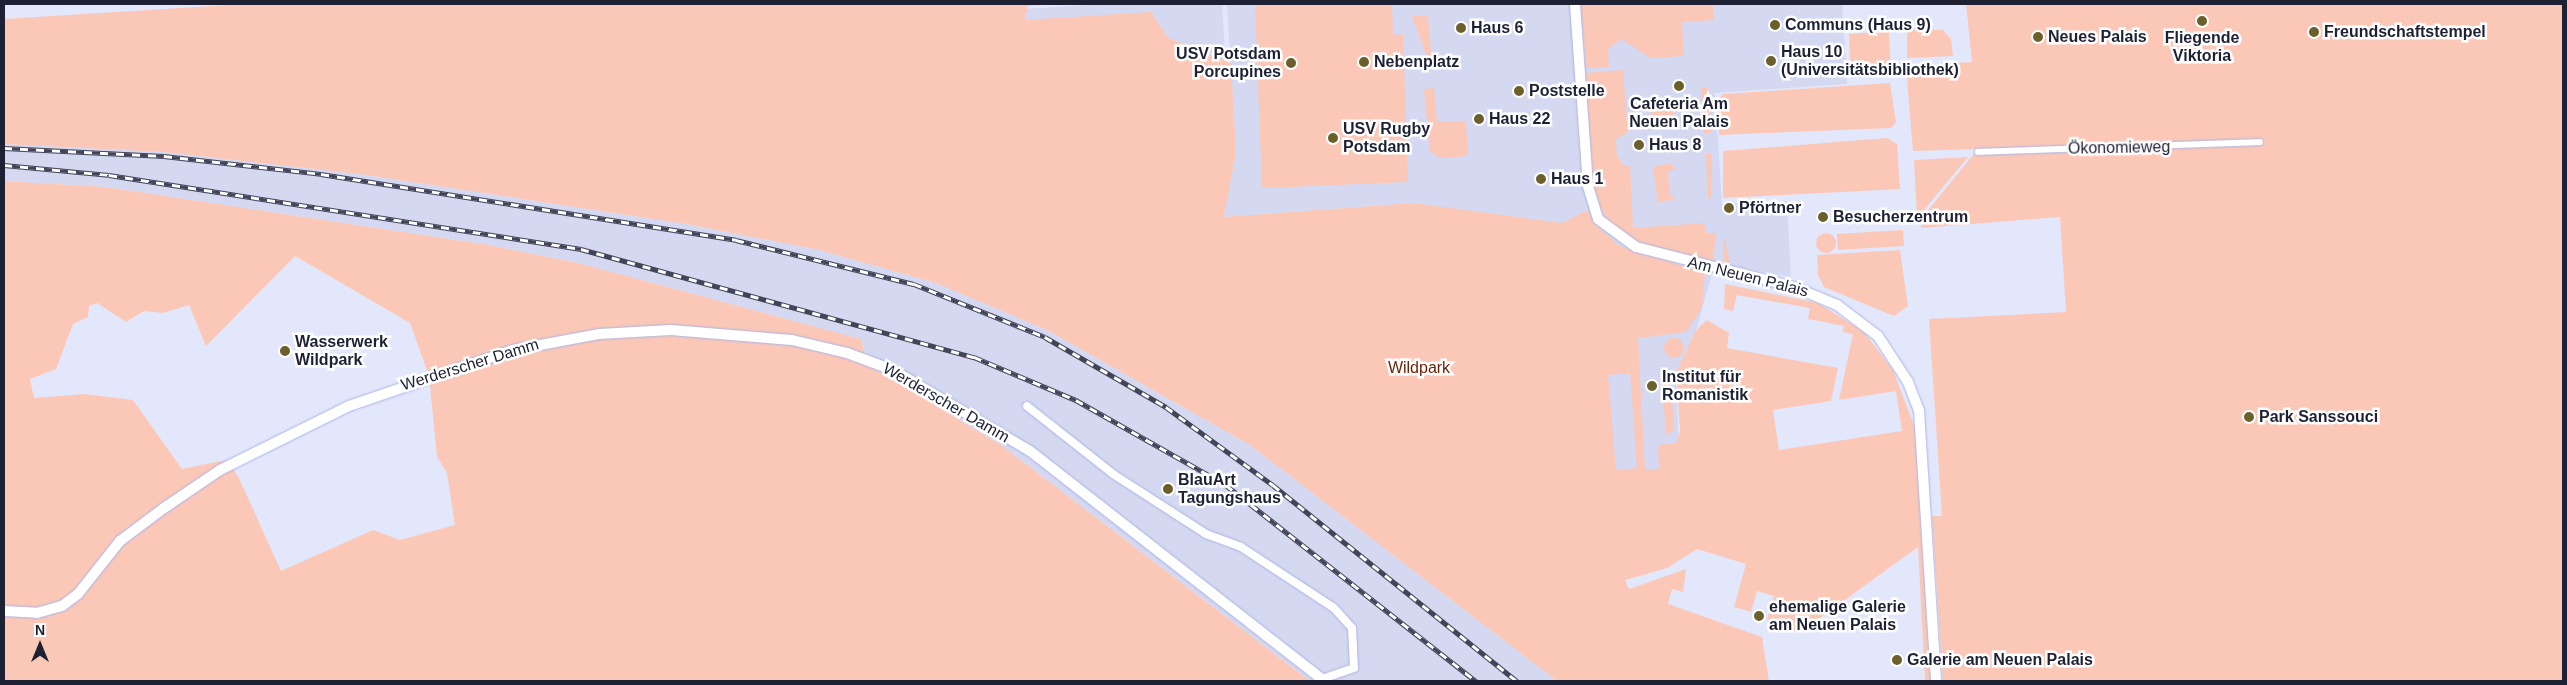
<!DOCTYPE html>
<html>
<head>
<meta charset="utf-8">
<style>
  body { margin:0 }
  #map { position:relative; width:2567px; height:685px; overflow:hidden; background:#e3e7fc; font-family:Helvetica,sans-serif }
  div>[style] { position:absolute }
  .built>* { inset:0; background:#d4d8f0 }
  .green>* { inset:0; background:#fbc8b8 }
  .round { border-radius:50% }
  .roads { filter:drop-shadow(0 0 1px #acb5e7) drop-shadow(0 0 1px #acb5e7) }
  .pedestrian>* { height:5.5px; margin:-2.75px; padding:0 2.75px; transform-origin:2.75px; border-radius:2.75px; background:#fff }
  .minor>* { height:8px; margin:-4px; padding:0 4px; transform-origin:4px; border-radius:4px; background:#fff }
  .tertiary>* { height:10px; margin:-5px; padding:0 5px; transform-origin:5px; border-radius:5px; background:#fff }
  .rail>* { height:4.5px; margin-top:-2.25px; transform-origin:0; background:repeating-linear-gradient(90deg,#fff 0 8px,#424558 0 16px); box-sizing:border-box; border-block:1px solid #424558 }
  .dots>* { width:14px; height:14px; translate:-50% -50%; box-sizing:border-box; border:2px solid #fff; border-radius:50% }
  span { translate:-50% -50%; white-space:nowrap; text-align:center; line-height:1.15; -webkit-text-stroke:5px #fff; paint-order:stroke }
  .poi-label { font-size:16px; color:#1e2134; font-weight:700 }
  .left { translate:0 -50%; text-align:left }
  .right { translate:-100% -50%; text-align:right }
  .street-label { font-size:16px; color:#1e2134 }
  .park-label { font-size:16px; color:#6b1f05 }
  .frame { position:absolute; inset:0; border:5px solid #1e2134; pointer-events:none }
  .north { position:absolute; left:15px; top:620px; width:50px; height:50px; -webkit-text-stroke:4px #fff; paint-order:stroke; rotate:0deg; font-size:14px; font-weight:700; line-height:20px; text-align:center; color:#1e2134 }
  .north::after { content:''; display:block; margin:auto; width:18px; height:22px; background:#1e2134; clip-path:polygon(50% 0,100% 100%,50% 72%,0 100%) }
</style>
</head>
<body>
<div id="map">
  <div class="built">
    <div style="clip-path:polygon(1104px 4px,1222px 4px,1232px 176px,1236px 153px,1227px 4px,1842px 4px,1847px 84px,1715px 93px,1722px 204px,1787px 201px,1791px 277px,1715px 263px,1696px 330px,1676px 372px,1680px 484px,1603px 501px,1413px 203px,1224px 217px,1229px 188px,452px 44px)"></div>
    <div style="clip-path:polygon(4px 144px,164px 152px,359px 174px,686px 224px,819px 250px,936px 283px,1049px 331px,1250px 445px,1557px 681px,1309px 680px,1001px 445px,868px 364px,861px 339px,582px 264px,489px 245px,106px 187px,4px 181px)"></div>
  </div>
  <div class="green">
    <div style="clip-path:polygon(evenodd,245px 4px,1056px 4px,1028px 6px,1025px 20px,1151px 12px,1168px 38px,1231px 63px,1236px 153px,1224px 217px,1413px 203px,1562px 223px,1588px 210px,1597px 226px,1620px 246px,1705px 273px,1702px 308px,1686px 332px,1638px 338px,1645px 469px,1659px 469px,1658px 445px,1676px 443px,1680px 431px,1676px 372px,1696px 330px,1707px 320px,1729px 333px,1727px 348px,1838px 368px,1831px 401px,1773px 410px,1779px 450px,1902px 431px,1896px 391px,1839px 400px,1853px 334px,1843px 332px,1844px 326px,1808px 319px,1810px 308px,1737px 295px,1733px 311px,1724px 309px,1725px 284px,1818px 303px,1864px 332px,1893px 370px,1916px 431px,1932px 681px,1925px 681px,1918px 547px,1802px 631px,1785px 630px,1767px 620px,1774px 596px,1757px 591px,1751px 612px,1734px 607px,1746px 564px,1697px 549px,1667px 568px,1625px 580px,1629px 589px,1686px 569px,1683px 592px,1672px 589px,1668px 604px,1762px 637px,1769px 681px,1557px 681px,1250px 445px,1049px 331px,936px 283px,819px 250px,686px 224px,359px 174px,164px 152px,4px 144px,4px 19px,245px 4px,1630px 373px,1637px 468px,1616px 470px,1608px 375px,1630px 373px)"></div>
    <div style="clip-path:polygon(1255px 4px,1392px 4px,1393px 35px,1403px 34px,1408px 182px,1262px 188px)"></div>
    <div style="clip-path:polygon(1581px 4px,1713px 4px,1714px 20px,1682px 22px,1684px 56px,1650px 58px,1621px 39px,1608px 49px,1609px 67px,1586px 68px)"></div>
    <div style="clip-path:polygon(1966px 4px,2563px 4px,2563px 681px,1943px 681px,1932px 516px,1942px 516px,1929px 319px,2066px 312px,2060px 217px,1921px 228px,1921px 219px,1978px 149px,1913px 151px,1906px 66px,1972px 62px)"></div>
    <div style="clip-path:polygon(1412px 16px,1428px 16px,1432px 63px,1425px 52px)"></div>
    <div style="clip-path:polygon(1907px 29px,1943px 30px,1951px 39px,1953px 56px,1907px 58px)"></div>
    <div style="clip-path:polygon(1889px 31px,1891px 75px,1851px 78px,1849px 34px)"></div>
    <div style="clip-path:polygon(1623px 70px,1628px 132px,1616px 139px,1617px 155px,1624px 165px,1630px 165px,1633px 228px,1704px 223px,1707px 234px,1716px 233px,1713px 262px,1637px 242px,1610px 223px,1599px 206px,1592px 184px,1585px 73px)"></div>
    <div style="clip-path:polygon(1890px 83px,1896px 123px,1891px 128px,1719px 135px,1717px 100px,1723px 94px)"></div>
    <div style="clip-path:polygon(1434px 87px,1437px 121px,1466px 121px,1468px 156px,1440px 158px,1430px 151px,1424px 90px)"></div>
    <div style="clip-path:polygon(1701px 87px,1708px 87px,1711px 133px,1704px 133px)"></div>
    <div style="clip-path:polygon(1673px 98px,1674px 127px,1653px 129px,1649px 100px)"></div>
    <div style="clip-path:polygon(1887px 138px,1897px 144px,1900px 189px,1723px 198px,1723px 151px)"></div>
    <div style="clip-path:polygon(1706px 154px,1712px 154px,1711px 199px,1708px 197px)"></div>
    <div style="clip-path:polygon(1968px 157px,1919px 216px,1917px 216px,1914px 160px)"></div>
    <div style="clip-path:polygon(1670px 163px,1676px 170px,1668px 171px,1670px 195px,1677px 198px,1658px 203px,1653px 167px)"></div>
    <div style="clip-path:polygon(evenodd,4px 181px,106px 187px,489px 245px,582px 264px,861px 339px,868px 365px,1001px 445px,1310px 681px,4px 681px,4px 181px,295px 256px,410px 323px,429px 376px,437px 457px,447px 473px,455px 525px,400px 540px,373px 530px,281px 571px,238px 476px,226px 460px,182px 469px,133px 400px,85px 394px,34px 398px,30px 379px,56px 369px,73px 324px,88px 317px,89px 306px,97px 303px,126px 322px,144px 311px,163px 313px,189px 305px,206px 346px,295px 256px)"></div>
    <div style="clip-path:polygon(1903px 230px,1904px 246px,1838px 250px,1837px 234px)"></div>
    <div class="round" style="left:1816px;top:233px;width:20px;height:20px"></div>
    <div style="clip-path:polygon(1723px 234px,1730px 261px,1727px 264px,1724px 261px)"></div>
    <div style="clip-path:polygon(1900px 250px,1908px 306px,1894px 316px,1824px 287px,1818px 275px,1817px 255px)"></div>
    <div class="round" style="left:1664px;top:338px;width:20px;height:20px"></div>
    <div style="clip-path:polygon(1671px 380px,1674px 430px,1666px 435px,1662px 381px)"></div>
  </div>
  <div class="roads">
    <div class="pedestrian">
      <div style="left:1978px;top:152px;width:282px;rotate:-2deg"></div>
    </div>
    <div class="minor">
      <div style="left:1027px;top:406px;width:110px;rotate:38.3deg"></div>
      <div style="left:1113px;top:474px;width:111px;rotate:32.8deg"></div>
      <div style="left:1206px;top:534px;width:37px;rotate:20deg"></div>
      <div style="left:1241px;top:547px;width:111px;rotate:33.3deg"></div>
      <div style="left:1334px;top:608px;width:27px;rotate:48deg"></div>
      <div style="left:1352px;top:628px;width:40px;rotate:87.1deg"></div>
      <div style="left:1354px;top:668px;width:34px;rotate:161deg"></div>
    </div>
    <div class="tertiary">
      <div style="left:1575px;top:4px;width:182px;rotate:85.9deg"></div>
      <div style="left:1588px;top:186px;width:34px;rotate:73deg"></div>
      <div style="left:1598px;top:219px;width:47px;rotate:36.4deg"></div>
      <div style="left:1636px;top:247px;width:163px;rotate:14.2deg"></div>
      <div style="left:1794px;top:287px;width:47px;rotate:22.7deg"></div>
      <div style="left:1837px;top:305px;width:51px;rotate:37.1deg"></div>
      <div style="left:1878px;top:336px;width:55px;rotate:56.9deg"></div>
      <div style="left:1908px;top:382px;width:30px;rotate:69deg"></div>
      <div style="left:1919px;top:410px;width:272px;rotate:86.4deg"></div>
      <div style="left:4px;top:611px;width:33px;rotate:3deg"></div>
      <div style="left:37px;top:613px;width:26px;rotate:-16deg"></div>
      <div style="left:62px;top:606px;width:20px;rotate:-37deg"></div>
      <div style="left:78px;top:594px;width:68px;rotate:-51.6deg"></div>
      <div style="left:120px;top:541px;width:55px;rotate:-36.9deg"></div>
      <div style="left:164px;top:508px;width:68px;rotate:-34.2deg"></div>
      <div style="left:220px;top:470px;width:144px;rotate:-26.4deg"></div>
      <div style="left:349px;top:406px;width:173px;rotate:-18.9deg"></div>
      <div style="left:513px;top:350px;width:87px;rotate:-10.5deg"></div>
      <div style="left:599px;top:334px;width:72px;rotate:-3.2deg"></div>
      <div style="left:671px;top:330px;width:121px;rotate:4.7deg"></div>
      <div style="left:792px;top:340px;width:57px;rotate:13.3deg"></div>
      <div style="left:847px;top:353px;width:49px;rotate:20.3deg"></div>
      <div style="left:893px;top:370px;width:159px;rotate:30.6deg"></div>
      <div style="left:1030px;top:451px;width:373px;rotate:38deg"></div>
    </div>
  </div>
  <div class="rail">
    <div style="left:4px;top:148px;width:160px;rotate:2.9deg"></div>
    <div style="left:164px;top:156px;width:158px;rotate:6.5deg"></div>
    <div style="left:321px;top:174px;width:420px;rotate:9deg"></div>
    <div style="left:736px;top:240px;width:183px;rotate:13.9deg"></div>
    <div style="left:914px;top:284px;width:141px;rotate:22deg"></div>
    <div style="left:1045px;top:337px;width:140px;rotate:30deg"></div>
    <div style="left:1166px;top:407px;width:132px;rotate:36.1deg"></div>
    <div style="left:1273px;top:485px;width:313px;rotate:38.8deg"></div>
    <div style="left:4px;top:165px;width:105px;rotate:5.4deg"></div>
    <div style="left:109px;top:175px;width:478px;rotate:8.9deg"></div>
    <div style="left:581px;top:249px;width:408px;rotate:15.4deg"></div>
    <div style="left:974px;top:357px;width:111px;rotate:22.9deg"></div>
    <div style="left:1076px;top:400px;width:172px;rotate:29.5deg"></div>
    <div style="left:1226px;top:485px;width:318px;rotate:38.1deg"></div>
  </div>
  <div class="dots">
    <div style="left:2202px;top:21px;background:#6b602c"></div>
    <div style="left:1775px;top:25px;background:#6b602c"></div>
    <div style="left:1461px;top:28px;background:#6b602c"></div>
    <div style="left:2314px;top:32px;background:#6b602c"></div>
    <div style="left:2038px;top:37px;background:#6b602c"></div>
    <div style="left:1771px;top:61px;background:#6b602c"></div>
    <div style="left:1364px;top:62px;background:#6b602c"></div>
    <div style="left:1291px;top:63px;background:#6b602c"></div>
    <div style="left:1679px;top:86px;background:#6b602c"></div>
    <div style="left:1519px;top:91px;background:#6b602c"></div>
    <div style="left:1479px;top:119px;background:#6b602c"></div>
    <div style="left:1333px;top:138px;background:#6b602c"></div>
    <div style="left:1639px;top:145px;background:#6b602c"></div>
    <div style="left:1541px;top:179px;background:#6b602c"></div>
    <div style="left:1729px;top:208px;background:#6b602c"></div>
    <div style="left:1823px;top:217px;background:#6b602c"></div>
    <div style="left:285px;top:351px;background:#6b602c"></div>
    <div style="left:1652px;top:386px;background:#6b602c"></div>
    <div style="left:2249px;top:417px;background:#6b602c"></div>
    <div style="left:1168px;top:489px;background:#6b602c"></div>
    <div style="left:1759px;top:616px;background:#6b602c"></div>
    <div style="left:1897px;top:660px;background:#6b602c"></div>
  </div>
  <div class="poi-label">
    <span class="left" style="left:1785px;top:25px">Communs (Haus 9)</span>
    <span class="left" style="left:1471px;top:28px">Haus 6</span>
    <span class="left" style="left:2324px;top:32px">Freundschaftstempel</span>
    <span class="left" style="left:2048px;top:37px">Neues Palais</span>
    <span style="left:2202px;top:47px">Fliegende<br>Viktoria</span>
    <span class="left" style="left:1781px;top:61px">Haus 10<br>(Universitätsbibliothek)</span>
    <span class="right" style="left:1281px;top:63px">USV Potsdam<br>Porcupines</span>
    <span class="left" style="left:1374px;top:62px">Nebenplatz</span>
    <span class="left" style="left:1529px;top:91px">Poststelle</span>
    <span style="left:1679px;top:113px">Cafeteria Am<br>Neuen Palais</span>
    <span class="left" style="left:1489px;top:119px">Haus 22</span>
    <span class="left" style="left:1343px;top:138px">USV Rugby<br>Potsdam</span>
    <span class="left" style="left:1649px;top:145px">Haus 8</span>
    <span class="left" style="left:1551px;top:179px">Haus 1</span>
    <span class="left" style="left:1739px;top:208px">Pförtner</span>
    <span class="left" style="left:1833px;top:217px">Besucherzentrum</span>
    <span class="left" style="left:295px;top:351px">Wasserwerk<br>Wildpark</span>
    <span class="left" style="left:1662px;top:386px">Institut für<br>Romanistik</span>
    <span class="left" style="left:2259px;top:417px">Park Sanssouci</span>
    <span class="left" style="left:1178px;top:489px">BlauArt<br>Tagungshaus</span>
    <span class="left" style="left:1769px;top:616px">ehemalige Galerie<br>am Neuen Palais</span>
    <span class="left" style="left:1907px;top:660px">Galerie am Neuen Palais</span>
  </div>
  <div class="street-label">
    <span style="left:2119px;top:148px;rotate:-1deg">Ökonomieweg</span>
    <span style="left:1748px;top:277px;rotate:14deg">Am Neuen Palais</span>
    <span style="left:470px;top:365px;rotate:-17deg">Werderscher Damm</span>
    <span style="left:946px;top:403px;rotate:30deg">Werderscher Damm</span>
  </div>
  <div class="park-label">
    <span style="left:1419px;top:368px">Wildpark</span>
  </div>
  <div class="frame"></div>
  <div class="north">N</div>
</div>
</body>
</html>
